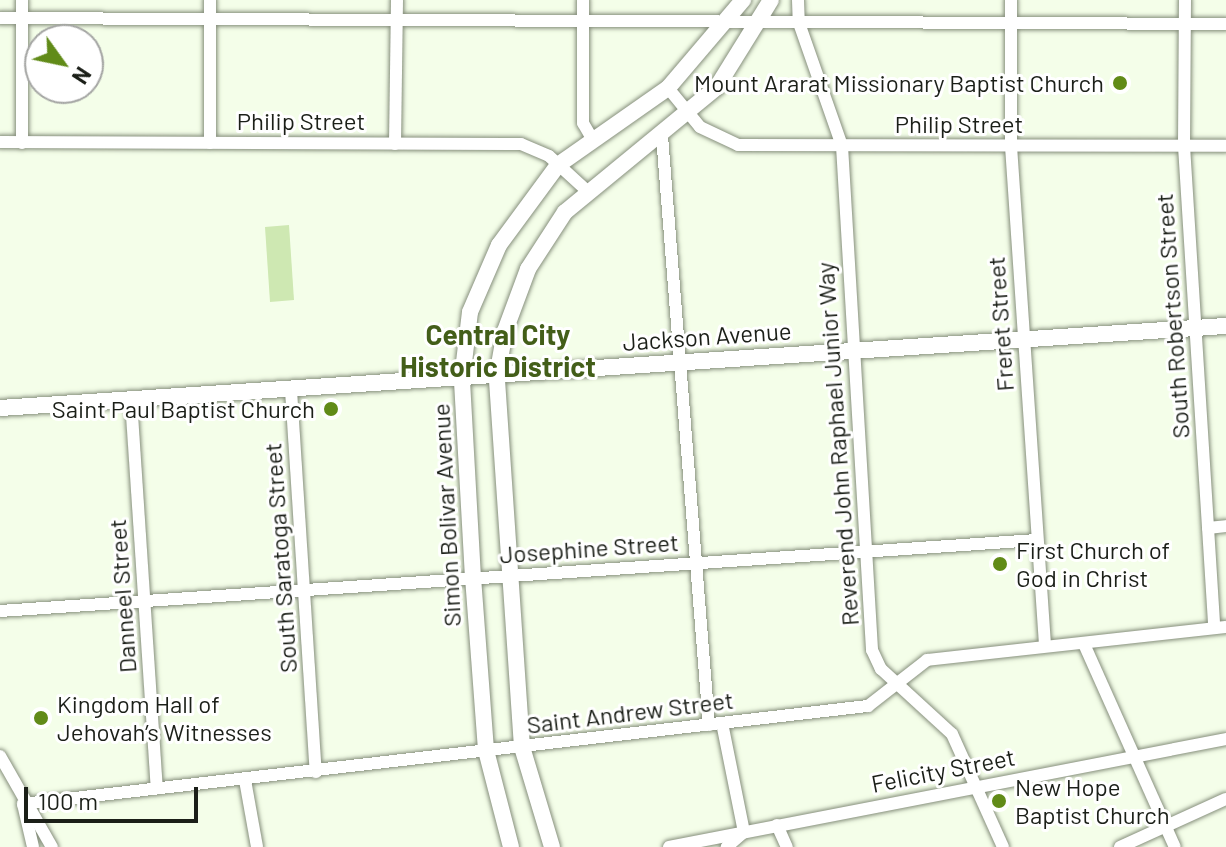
<!DOCTYPE html>
<html>
<head>
<meta charset="utf-8">
<style>
  body { margin:0 }
  #map { position:relative; width:1226px; height:847px; overflow:hidden; background:#f4fee9; font-family:Barlow,sans-serif }
  div>[style] { position:absolute }
  .green>* { inset:0; background:#cee8b2 }
  .roads { filter:drop-shadow(0 0 2px #868f7c) drop-shadow(0 0 2px #868f7c) }
  .minor>* { height:12px; margin:-6px; padding:0 6px; transform-origin:6px; border-radius:6px; background:#fff }
  .tertiary>* { height:16px; margin:-8px; padding:0 8px; transform-origin:8px; border-radius:8px; background:#fff }
  .dots>* { width:22px; height:22px; translate:-50% -50%; box-sizing:border-box; border:4px solid #fff; border-radius:50% }
  span { translate:-50% -50%; white-space:nowrap; text-align:center; line-height:1.15; -webkit-text-stroke:6px #fff; paint-order:stroke }
  .poi-label { font-size:24px; color:#1b1f18 }
  .right { translate:-100% -50%; text-align:right }
  .left { translate:0 -50%; text-align:left }
  .street-label { font-size:24px; color:#1b1f18 }
  .quarter-label { font-size:28px; color:#435e19; font-weight:700 }
  .north { position:absolute; left:24px; top:24px; width:80px; height:80px; box-sizing:border-box; background:#fff; border:2px solid #a4a5a3; border-radius:50%; rotate:123deg; font-size:22px; font-weight:700; line-height:32px; text-align:center; color:#1b1f18 }
  .north::after { content:''; display:block; margin:auto; width:28px; height:36px; background:#618b18; clip-path:polygon(50% 0,100% 100%,50% 72%,0 100%) }
  .scale { position:absolute; left:24px; top:787px; width:174px; height:36px; box-sizing:border-box; border:4px solid #1b1f18; border-top:0; padding-left:10px; font-size:24px; line-height:28px; white-space:nowrap; color:#1b1f18; -webkit-text-stroke:6px #fff; paint-order:stroke }
</style>
</head>
<body>
<div id="map">
  <div class="green">
    <div style="clip-path:polygon(289px 225px,294px 300px,270px 302px,265px 227px)"></div>
  </div>
  <div class="roads">
    <div class="minor">
      <div style="left:583px;top:0;width:123px;rotate:90deg"></div>
      <div style="left:583px;top:123px;width:16px;rotate:60deg"></div>
      <div style="left:798px;top:0;width:23px;rotate:88deg"></div>
      <div style="left:799px;top:23px;width:130px;rotate:70.7deg"></div>
      <div style="left:842px;top:146px;width:505px;rotate:86.59deg"></div>
      <div style="left:872px;top:650px;width:21px;rotate:65deg"></div>
      <div style="left:881px;top:669px;width:96px;rotate:42.5deg"></div>
      <div style="left:952px;top:734px;width:124px;rotate:65.7deg"></div>
      <div style="left:1011px;top:0;width:146px;rotate:90deg"></div>
      <div style="left:1011px;top:146px;width:500px;rotate:86.1deg"></div>
      <div style="left:1185px;top:0;width:146px;rotate:90.4deg"></div>
      <div style="left:1184px;top:146px;width:483px;rotate:86.4deg"></div>
      <div style="left:0;top:18px;width:1226px;rotate:0.28deg"></div>
      <div style="left:668px;top:88px;width:50px;rotate:50.6deg"></div>
      <div style="left:700px;top:127px;width:42px;rotate:25.3deg"></div>
      <div style="left:738px;top:145px;width:488px;rotate:0.1deg"></div>
      <div style="left:662px;top:136px;width:591px;rotate:85.44deg"></div>
      <div style="left:0;top:142px;width:521px;rotate:0.22deg"></div>
      <div style="left:521px;top:144px;width:30px;rotate:23deg"></div>
      <div style="left:549px;top:156px;width:49px;rotate:42.5deg"></div>
      <div style="left:22px;top:143px;width:143px;rotate:-90deg"></div>
      <div style="left:210px;top:143px;width:143px;rotate:-90deg"></div>
      <div style="left:395px;top:144px;width:144px;rotate:-89.2deg"></div>
      <div style="left:291px;top:390px;width:383px;rotate:86.3deg"></div>
      <div style="left:131px;top:400px;width:389px;rotate:86.2deg"></div>
      <div style="left:1208px;top:528px;width:18px;rotate:-6deg"></div>
      <div style="left:0;top:611px;width:1038px;rotate:-3.92deg"></div>
      <div style="left:1084px;top:644px;width:222px;rotate:65.9deg"></div>
      <div style="left:722px;top:723px;width:111px;rotate:78.6deg"></div>
      <div style="left:744px;top:832px;width:23px;rotate:139deg"></div>
      <div style="left:0;top:756px;width:105px;rotate:60.3deg"></div>
      <div style="left:245px;top:780px;width:68px;rotate:79.8deg"></div>
      <div style="left:23px;top:804px;width:851px;rotate:-6.62deg"></div>
      <div style="left:868px;top:706px;width:75px;rotate:-37.9deg"></div>
      <div style="left:927px;top:660px;width:301px;rotate:-6.3deg"></div>
      <div style="left:23px;top:804px;width:44px;rotate:76.9deg"></div>
      <div style="left:777px;top:825px;width:24px;rotate:66deg"></div>
      <div style="left:669px;top:847px;width:567px;rotate:-10.97deg"></div>
      <div style="left:1120px;top:847px;width:116px;rotate:-24.4deg"></div>
    </div>
    <div class="tertiary">
      <div style="left:0;top:408px;width:1229px;rotate:-3.83deg"></div>
      <div style="left:511px;top:847px;width:100px;rotate:-104.5deg"></div>
      <div style="left:486px;top:750px;width:172px;rotate:-94.3deg"></div>
      <div style="left:473px;top:578px;width:199px;rotate:-93.2deg"></div>
      <div style="left:462px;top:379px;width:67px;rotate:-83.2deg"></div>
      <div style="left:470px;top:312px;width:73px;rotate:-66.6deg"></div>
      <div style="left:499px;top:245px;width:99px;rotate:-53.6deg"></div>
      <div style="left:558px;top:165px;width:134px;rotate:-35deg"></div>
      <div style="left:668px;top:88px;width:116px;rotate:-49.6deg"></div>
      <div style="left:552px;top:847px;width:104px;rotate:-106.7deg"></div>
      <div style="left:522px;top:747px;width:372px;rotate:-93.9deg"></div>
      <div style="left:497px;top:376px;width:46px;rotate:-79.9deg"></div>
      <div style="left:505px;top:331px;width:66px;rotate:-69.6deg"></div>
      <div style="left:528px;top:269px;width:68px;rotate:-57deg"></div>
      <div style="left:565px;top:212px;width:197px;rotate:-39.4deg"></div>
      <div style="left:717px;top:87px;width:102px;rotate:-58.2deg"></div>
    </div>
  </div>
  <div class="dots">
    <div style="left:1120px;top:83px;background:#618b18"></div>
    <div style="left:331px;top:409px;background:#618b18"></div>
    <div style="left:1000px;top:564px;background:#618b18"></div>
    <div style="left:41px;top:718px;background:#618b18"></div>
    <div style="left:999px;top:801px;background:#618b18"></div>
  </div>
  <div class="poi-label">
    <span class="right" style="left:1104px;top:83px">Mount Ararat Missionary Baptist Church</span>
    <span class="right" style="left:315px;top:409px">Saint Paul Baptist Church</span>
    <span class="left" style="left:1016px;top:564px">First Church of<br>God in Christ</span>
    <span class="left" style="left:57px;top:718px">Kingdom Hall of<br>Jehovah’s Witnesses</span>
    <span class="left" style="left:1015px;top:801px">New Hope<br>Baptist Church</span>
  </div>
  <div class="street-label">
    <span style="left:301px;top:121px">Philip Street</span>
    <span style="left:959px;top:124px">Philip Street</span>
    <span style="left:1172px;top:316px;rotate:-94deg">South Robertson Street</span>
    <span style="left:1000px;top:324px;rotate:-94deg">Freret Street</span>
    <span style="left:707px;top:336px;rotate:-4deg">Jackson Avenue</span>
    <span style="left:837px;top:444px;rotate:-94deg">Reverend John Raphael Junior Way</span>
    <span style="left:446px;top:515px;rotate:-93deg">Simon Bolivar Avenue</span>
    <span style="left:589px;top:548px;rotate:-4deg">Josephine Street</span>
    <span style="left:280px;top:558px;rotate:-94deg">South Saratoga Street</span>
    <span style="left:122px;top:596px;rotate:-94deg">Danneel Street</span>
    <span style="left:630px;top:712px;rotate:-7deg">Saint Andrew Street</span>
    <span style="left:943px;top:770px;rotate:-11deg">Felicity Street</span>
  </div>
  <div class="quarter-label">
    <span style="left:498px;top:350px">Central City<br>Historic District</span>
  </div>
  <div class="north">N</div>
  <div class="scale">100 m</div>
</div>
</body>
</html>
